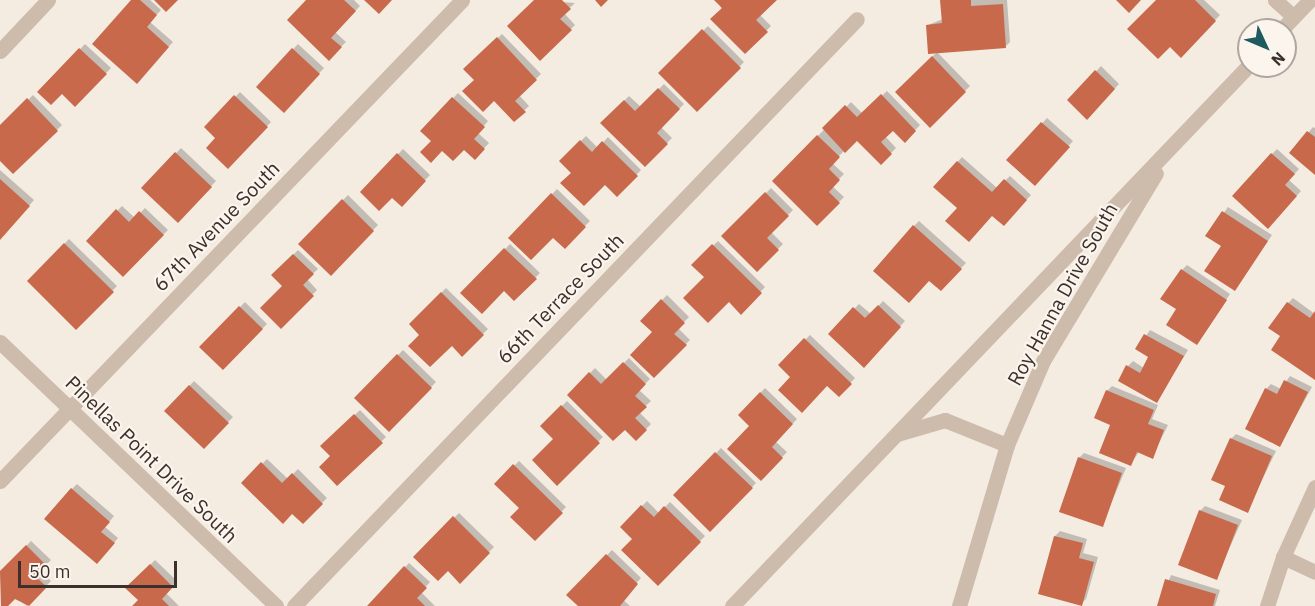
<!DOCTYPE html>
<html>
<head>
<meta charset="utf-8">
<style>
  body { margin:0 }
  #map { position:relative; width:1315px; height:606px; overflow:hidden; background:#f4ebe1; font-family:"IBM Plex Sans",sans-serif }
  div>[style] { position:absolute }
  .shadow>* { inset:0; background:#0003 }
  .building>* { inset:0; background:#c8694b }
  .minor>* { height:15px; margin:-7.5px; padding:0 7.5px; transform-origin:7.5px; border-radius:7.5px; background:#cdbbac }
  .tertiary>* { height:15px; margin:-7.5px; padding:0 7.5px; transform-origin:7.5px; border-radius:7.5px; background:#cdbbac }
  span { translate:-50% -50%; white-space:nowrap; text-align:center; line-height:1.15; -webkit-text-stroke:4.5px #fbf5ee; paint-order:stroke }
  .street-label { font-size:20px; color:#3b302b }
  .north { position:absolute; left:1237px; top:18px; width:60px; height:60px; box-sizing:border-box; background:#fbf5ee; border:2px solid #aea6a0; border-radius:50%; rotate:134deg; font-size:16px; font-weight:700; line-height:24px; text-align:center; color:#3b302b }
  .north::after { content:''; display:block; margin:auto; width:21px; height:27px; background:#1f5a5e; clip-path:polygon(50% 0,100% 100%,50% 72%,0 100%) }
  .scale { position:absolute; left:18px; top:561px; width:159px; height:27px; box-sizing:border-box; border:3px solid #3b302b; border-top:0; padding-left:8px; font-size:18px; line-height:21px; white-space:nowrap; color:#3b302b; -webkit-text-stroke:4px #fbf5ee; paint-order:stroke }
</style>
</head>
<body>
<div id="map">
  <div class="shadow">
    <div style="clip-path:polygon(133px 0,150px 0,161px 10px,150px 22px,173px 42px,141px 77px)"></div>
    <div style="clip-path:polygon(308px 0,354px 0,360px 6px,335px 32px,346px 42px,329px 58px)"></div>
    <div style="clip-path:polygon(536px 0,575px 3px,564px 13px,575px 25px,540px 59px)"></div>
    <div style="clip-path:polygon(717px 0,775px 0,760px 15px,771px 26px,745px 52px)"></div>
    <div style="clip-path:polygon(941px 0,1007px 0,1010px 42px,1005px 47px,928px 25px,943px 19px)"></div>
    <div style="clip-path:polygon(1158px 0,1204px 0,1220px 15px,1181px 55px)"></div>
    <div style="clip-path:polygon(708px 26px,744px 62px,697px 110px,660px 73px)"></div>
    <div style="clip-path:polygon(502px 34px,541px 74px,519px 95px,529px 106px,514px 120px,465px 70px)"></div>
    <div style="clip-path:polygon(85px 44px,111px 68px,75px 105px,62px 92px,39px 92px)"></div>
    <div style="clip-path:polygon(298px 44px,324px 68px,284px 111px,258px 87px)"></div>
    <div style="clip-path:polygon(937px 52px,970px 86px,930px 126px,897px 92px)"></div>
    <div style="clip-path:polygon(1101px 66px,1119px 84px,1087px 118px,1069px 100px)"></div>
    <div style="clip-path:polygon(664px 84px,684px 104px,661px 127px,672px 138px,645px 165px,602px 123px,629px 96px,641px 107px)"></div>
    <div style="clip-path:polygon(887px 91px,920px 125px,905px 141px,893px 129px,885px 136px,896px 148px,881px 163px,857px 139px,845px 150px,832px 163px,844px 174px,832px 186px,844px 197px,817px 224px,774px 181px,851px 102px,863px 114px)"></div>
    <div style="clip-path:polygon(240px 92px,271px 122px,228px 167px,218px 138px,206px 127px)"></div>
    <div style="clip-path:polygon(458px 93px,488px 121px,478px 133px,489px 143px,475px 158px,464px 148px,433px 141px,422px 131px)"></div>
    <div style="clip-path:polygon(33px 95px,62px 125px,13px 172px,0 159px,0 127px)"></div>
    <div style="clip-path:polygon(1047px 118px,1073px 141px,1039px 179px,1008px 160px)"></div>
    <div style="clip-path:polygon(1313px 127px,1315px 128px,1315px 173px,1291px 153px)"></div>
    <div style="clip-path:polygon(586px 136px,598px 148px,608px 137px,641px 170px,617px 195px,605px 183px,573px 172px,561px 161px)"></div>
    <div style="clip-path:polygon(181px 148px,216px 181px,178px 221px,143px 188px)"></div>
    <div style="clip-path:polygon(403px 149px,430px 175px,401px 205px,392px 196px,362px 192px)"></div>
    <div style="clip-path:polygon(1277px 149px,1299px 169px,1289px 180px,1301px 191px,1273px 222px,1272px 154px)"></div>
    <div style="clip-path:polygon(962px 157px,997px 188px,1010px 176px,1031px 195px,1009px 219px,959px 208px,935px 187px)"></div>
    <div style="clip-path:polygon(0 170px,34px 200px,0 238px)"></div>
    <div style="clip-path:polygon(771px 188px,793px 210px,771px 232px,783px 244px,757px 270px,723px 236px)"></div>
    <div style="clip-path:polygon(557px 189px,590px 221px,564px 247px,553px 236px,510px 238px)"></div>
    <div style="clip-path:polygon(348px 195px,378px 225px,331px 273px,300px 244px)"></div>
    <div style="clip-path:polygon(122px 206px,135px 218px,145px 208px,168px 230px,123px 275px,88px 241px)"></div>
    <div style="clip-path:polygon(1228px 207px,1272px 235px,1235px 289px,1223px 246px,1207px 236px)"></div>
    <div style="clip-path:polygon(919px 221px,966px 263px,941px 289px,914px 226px)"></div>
    <div style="clip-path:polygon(69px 239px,117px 286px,76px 328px,29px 281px)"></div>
    <div style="clip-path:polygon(718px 241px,765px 287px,741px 312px,693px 265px)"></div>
    <div style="clip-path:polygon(510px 244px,540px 273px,514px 299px,504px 289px,463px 293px)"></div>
    <div style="clip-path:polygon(298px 250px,318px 269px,307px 279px,317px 290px,281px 327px,284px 286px,273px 275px)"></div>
    <div style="clip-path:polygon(1187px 265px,1230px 294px,1201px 338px,1178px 309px,1182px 270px)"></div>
    <div style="clip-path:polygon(446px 288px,488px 329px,462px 354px,452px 344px,422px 335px,411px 324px)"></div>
    <div style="clip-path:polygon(667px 295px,689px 317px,678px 328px,690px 340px,654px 376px,654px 332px,642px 321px)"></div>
    <div style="clip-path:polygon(1293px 298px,1315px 314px,1315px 378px,1282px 336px,1288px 303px)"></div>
    <div style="clip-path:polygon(883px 301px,905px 321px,864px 366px,830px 334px,859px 304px,871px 314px)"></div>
    <div style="clip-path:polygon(245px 302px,267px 324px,223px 368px,201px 347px)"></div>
    <div style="clip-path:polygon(1150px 330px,1188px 350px,1157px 401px,1128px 366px,1133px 361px,1144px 368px,1150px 356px,1137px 349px)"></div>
    <div style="clip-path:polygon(810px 335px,855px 378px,839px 395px,827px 384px,792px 377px,780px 365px)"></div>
    <div style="clip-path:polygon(403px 350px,436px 382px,389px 430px,356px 398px)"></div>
    <div style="clip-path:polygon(629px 358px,650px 379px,639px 390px,651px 401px,639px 412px,651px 424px,636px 439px,625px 427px,569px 395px,595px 368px,607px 380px)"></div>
    <div style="clip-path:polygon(1290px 376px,1312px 387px,1280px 445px,1266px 389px,1271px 384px,1281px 389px)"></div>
    <div style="clip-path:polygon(194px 381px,233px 417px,204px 447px,166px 411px)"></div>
    <div style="clip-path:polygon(1112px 386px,1158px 405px,1152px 419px,1168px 425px,1152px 457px,1139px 452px,1130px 465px,1112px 424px,1107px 391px)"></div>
    <div style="clip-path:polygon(765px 388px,797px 419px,776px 442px,787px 452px,761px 479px,751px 426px,740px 415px)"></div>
    <div style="clip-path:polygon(567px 401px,603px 437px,557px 483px,555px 439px,542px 426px)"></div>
    <div style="clip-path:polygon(360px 410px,386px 437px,338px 484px,332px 456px,322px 446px)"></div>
    <div style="clip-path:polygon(1236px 434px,1276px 451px,1247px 511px,1227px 485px,1231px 439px)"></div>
    <div style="clip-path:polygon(721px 448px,756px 483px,710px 530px,675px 495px)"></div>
    <div style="clip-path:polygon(1084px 453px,1126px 468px,1102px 525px,1079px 458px)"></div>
    <div style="clip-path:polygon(267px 459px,288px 479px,298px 469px,327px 498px,303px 522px,293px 512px,243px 483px)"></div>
    <div style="clip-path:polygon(519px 461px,566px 507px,535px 539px,521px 508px,496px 484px)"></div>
    <div style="clip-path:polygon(77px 484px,114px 516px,105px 527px,118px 538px,102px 557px,72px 489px)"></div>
    <div style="clip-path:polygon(647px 501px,659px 513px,670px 502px,705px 536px,658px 584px,634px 539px,622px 527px)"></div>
    <div style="clip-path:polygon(1205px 506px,1242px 520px,1216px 578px,1200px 511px)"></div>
    <div style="clip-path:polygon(459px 513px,494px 547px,460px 581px,448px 569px,415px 557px)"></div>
    <div style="clip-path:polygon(1060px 531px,1087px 539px,1083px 553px,1098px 557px,1086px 599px,1081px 604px,1055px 536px)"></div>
    <div style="clip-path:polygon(31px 541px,51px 560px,40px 571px,51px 581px,27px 606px,15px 597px,3px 606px,0 573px)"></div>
    <div style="clip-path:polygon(612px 550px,641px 578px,622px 599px,630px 606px,580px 606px,569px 595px)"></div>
    <div style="clip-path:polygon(155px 560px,177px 581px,166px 593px,179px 606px,134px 606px,140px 600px,127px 588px)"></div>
    <div style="clip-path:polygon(409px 563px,430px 582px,421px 592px,435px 606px,369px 606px)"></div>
    <div style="clip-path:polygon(1171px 575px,1220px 590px,1215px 606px,1158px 606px)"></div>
  </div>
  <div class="building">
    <div style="clip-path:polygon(131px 0,140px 0,157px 15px,147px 27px,169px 47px,137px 84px,92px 44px)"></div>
    <div style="clip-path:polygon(154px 0,178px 0,166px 12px)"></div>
    <div style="clip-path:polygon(306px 0,344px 0,356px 11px,331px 38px,342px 47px,329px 61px,287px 20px)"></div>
    <div style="clip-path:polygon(364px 0,392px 0,379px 14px)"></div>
    <div style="clip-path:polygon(534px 0,562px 0,571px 9px,560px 19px,572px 30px,540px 61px,507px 26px)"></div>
    <div style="clip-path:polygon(595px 0,608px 0,601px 7px)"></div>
    <div style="clip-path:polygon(714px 0,777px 0,756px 20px,768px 32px,745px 54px,710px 19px,722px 8px)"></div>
    <div style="clip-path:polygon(940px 0,971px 0,971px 6px,1003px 4px,1006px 48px,928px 54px,926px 25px,942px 23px)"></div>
    <div style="clip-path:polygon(1116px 0,1141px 0,1129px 13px)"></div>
    <div style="clip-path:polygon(1156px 0,1195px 0,1216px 21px,1181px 58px,1170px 47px,1158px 59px,1127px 29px)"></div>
    <div style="clip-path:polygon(702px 29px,741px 68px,697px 112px,658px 73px)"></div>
    <div style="clip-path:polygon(497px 37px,537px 80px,515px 101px,526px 112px,514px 122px,494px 101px,483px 112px,462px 91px,474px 80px,463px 69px)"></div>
    <div style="clip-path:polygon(79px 48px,107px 74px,75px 107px,62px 94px,51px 105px,37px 92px)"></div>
    <div style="clip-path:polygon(292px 48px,320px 74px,284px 113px,256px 87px)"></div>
    <div style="clip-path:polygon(932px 56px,966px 92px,930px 128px,895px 92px)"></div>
    <div style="clip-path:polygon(1095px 70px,1115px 89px,1087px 120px,1067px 100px)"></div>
    <div style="clip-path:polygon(658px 88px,680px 109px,657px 133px,668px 144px,645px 167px,600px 123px,624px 100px,635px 111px)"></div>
    <div style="clip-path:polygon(881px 94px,916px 131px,905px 143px,893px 131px,881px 142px,892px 154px,881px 165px,857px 141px,845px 153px,822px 128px,845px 105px,857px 117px)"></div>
    <div style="clip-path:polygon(234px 95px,268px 127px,228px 169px,206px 148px,215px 138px,204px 127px)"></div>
    <div style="clip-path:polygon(452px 97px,485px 127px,474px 139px,485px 149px,475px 160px,464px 150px,453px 161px,442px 151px,431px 163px,420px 152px,431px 141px,420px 131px)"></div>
    <div style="clip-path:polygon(27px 98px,58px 131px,13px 174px,0 161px,0 125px)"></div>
    <div style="clip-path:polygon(1041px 122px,1070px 147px,1035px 186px,1006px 160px)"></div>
    <div style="clip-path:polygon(1307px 131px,1315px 137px,1315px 175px,1289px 153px)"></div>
    <div style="clip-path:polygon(817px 135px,840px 157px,829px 169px,840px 180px,829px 192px,840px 203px,817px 226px,772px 181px)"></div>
    <div style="clip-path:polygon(580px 140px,592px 152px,602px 141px,638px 176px,617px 197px,605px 185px,584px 206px,560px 183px,571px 173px,559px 161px)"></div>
    <div style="clip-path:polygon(175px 152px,212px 187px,178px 223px,141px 188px)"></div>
    <div style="clip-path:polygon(397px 153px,426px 181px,402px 207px,392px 198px,379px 211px,360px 192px)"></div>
    <div style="clip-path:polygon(1271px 153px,1295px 174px,1285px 185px,1297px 196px,1268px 229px,1232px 196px)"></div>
    <div style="clip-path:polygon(957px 161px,992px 192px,1004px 179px,1027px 200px,1004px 226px,992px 216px,969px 242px,945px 221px,957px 208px,933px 187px)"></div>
    <div style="clip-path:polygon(0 179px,30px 206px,0 240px)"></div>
    <div style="clip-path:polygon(765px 192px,789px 216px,767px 238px,779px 250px,757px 272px,721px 236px)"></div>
    <div style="clip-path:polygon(551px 193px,586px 227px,565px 249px,553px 238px,531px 260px,508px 238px)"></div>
    <div style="clip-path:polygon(342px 199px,374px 231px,331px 276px,298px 244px)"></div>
    <div style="clip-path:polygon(116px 209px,129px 222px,139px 211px,164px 235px,123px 277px,86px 241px)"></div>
    <div style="clip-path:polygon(1222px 211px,1268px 241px,1235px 291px,1204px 271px,1221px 246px,1205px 236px)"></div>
    <div style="clip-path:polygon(913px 225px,962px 269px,941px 291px,929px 281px,909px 303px,873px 271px)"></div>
    <div style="clip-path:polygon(64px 243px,114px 292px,76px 330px,27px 281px)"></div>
    <div style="clip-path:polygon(712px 244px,762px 293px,741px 315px,729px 302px,708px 323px,683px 298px,704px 277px,691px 265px)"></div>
    <div style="clip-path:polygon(504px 248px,537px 279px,514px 301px,504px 291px,482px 314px,460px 293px)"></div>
    <div style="clip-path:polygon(293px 254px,314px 274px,303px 285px,314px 296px,281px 329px,260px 308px,282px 286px,271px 275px)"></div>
    <div style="clip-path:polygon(1181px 269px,1227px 300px,1197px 345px,1166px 325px,1176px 309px,1160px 299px)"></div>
    <div style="clip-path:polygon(441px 292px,484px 335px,462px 357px,452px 346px,430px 367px,408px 346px,419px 335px,409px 324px)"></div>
    <div style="clip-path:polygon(661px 299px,685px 323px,674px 334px,687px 345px,654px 378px,630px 355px,652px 332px,640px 321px)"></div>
    <div style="clip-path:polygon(1287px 302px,1310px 318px,1315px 311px,1315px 380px,1271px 350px,1280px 336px,1268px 328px)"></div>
    <div style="clip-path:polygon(878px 305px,901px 327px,864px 368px,828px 334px,853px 307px,865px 318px)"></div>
    <div style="clip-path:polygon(239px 306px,263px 329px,223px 370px,199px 347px)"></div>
    <div style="clip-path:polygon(1144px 334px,1184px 356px,1157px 403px,1118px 381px,1126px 365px,1140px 373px,1148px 357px,1135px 349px)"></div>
    <div style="clip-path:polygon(804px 338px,852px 384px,839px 397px,827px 386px,802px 413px,778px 390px,790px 377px,778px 365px)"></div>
    <div style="clip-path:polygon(397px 354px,432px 388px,389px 432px,354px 398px)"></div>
    <div style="clip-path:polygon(623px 362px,646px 384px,635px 396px,647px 407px,635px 418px,647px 430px,636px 441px,625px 430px,613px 441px,567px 395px,589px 372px,601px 384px)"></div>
    <div style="clip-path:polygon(1284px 380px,1308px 392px,1280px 447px,1245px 429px,1265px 388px,1277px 394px)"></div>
    <div style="clip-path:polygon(189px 385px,229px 423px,204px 449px,164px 411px)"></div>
    <div style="clip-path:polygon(1106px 390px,1154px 410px,1148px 424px,1164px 430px,1153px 459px,1137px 452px,1131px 466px,1099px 453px,1110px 425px,1094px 418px)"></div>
    <div style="clip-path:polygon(760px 392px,793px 424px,772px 447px,783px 458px,761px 481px,727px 449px,749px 426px,738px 415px)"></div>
    <div style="clip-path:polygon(561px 405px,600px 443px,557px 486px,532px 460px,553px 439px,540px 426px)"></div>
    <div style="clip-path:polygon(354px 414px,383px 443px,337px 486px,319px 467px,330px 456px,320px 446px)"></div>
    <div style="clip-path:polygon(1230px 438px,1272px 456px,1248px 513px,1219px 500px,1225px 486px,1211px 480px)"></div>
    <div style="clip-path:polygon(715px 452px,753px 488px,710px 532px,673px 495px)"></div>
    <div style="clip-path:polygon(1078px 457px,1122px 473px,1103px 527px,1059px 512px)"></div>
    <div style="clip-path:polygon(261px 462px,282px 483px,292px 473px,323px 504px,303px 524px,292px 514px,283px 524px,241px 483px)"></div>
    <div style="clip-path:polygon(513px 464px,563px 513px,535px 541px,510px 517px,519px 508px,494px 484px)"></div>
    <div style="clip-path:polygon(71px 488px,110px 522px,101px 532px,115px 543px,97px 564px,44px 519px)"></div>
    <div style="clip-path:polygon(641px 505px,654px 517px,664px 506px,701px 542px,658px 586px,621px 550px,632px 539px,620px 527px)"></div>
    <div style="clip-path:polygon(1199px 510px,1238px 525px,1217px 580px,1178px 565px)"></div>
    <div style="clip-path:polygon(453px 516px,490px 553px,460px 584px,448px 571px,438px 581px,413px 557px)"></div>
    <div style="clip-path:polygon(1054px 536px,1083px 543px,1079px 558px,1094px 562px,1082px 606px,1038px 594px)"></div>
    <div style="clip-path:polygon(26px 545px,47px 566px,36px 577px,47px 587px,29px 606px,15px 599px,8px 606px,1px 606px,0 571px)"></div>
    <div style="clip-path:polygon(606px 554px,638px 584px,620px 606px,578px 606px,566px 595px)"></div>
    <div style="clip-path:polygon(150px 564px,173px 587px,162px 599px,169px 606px,132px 606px,138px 600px,125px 588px)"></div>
    <div style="clip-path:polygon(404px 566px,427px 588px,417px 598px,425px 606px,367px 606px)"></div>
    <div style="clip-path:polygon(1165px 579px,1216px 594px,1213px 606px,1157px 606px)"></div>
  </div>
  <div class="minor">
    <div style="left:1275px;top:0;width:25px;rotate:42deg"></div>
    <div style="left:0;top:51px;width:70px;rotate:-46.7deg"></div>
    <div style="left:0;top:481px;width:667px;rotate:-46.15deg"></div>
    <div style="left:1283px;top:557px;width:35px;rotate:25deg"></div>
    <div style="left:294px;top:606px;width:813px;rotate:-46.2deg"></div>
    <div style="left:1267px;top:606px;width:52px;rotate:-71.9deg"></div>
    <div style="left:1283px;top:557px;width:77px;rotate:-65.4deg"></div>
  </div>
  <div class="tertiary">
    <div style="left:1281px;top:30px;width:42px;rotate:-46deg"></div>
    <div style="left:0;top:342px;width:382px;rotate:43.7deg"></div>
    <div style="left:897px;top:434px;width:50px;rotate:-16.3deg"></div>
    <div style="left:945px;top:420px;width:67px;rotate:22deg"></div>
    <div style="left:732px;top:606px;width:748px;rotate:-46.3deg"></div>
    <div style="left:959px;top:606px;width:168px;rotate:-73.4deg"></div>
    <div style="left:1007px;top:445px;width:91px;rotate:-66.8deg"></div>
    <div style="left:1043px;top:361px;width:219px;rotate:-59deg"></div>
  </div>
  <div class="street-label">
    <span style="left:216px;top:226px;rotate:-46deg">67th Avenue South</span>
    <span style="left:1062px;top:294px;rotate:-61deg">Roy Hanna Drive South</span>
    <span style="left:560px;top:298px;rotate:-46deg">66th Terrace South</span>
    <span style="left:152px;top:459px;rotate:44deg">Pinellas Point Drive South</span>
  </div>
  <div class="north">N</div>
  <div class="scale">50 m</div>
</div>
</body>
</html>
